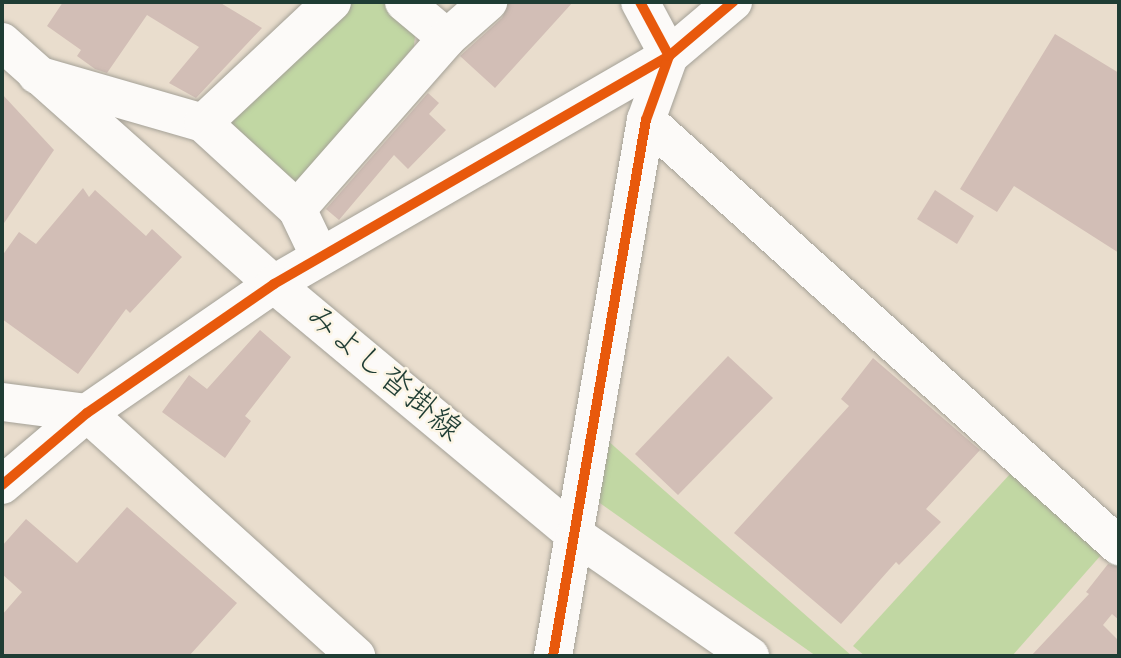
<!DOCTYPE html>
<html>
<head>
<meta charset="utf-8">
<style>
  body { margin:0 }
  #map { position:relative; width:1121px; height:658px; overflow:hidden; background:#e9ddcd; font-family:"Indie Flower","Klee One",sans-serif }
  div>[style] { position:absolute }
  .green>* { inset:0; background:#c1d7a3 }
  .building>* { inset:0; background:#d2beb6 }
  .roads { filter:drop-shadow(0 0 2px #a4a197) drop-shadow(0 0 2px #a4a197) }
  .minor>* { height:38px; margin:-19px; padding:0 19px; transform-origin:19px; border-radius:19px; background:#fcfaf8 }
  .major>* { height:38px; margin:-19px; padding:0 19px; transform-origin:19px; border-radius:19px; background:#fcfaf8 }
  .cycleway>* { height:10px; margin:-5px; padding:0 5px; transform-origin:5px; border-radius:5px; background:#e8590c }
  span { translate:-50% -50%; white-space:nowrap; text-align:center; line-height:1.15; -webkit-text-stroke:5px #fcf5e5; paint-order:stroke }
  .street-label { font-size:32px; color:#1f3d34 }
  .frame { position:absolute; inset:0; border:4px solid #1f3d34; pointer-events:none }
</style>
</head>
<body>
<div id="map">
  <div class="green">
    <div style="clip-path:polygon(343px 2px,384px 2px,416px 26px,414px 46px,301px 183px,282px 182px,227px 131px,227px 112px)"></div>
    <div style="clip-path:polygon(607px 440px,852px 656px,816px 656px,597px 501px)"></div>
    <div style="clip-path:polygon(1020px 463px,1109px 546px,1012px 656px,865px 656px,853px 646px)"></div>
  </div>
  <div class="building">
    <div style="clip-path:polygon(63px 2px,219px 2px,262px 28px,196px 98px,169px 83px,199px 47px,147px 15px,107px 73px,95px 69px,77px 56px,81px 50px,47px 26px)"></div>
    <div style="clip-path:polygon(509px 2px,573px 2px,495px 88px,460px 56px,502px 18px)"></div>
    <div style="clip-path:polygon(1055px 34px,1119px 73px,1119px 253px,1014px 186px,997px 212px,960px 189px)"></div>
    <div style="clip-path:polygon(428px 93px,439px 103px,429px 114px,446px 130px,408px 169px,394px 155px,339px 220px,326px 209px)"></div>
    <div style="clip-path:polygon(2px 94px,54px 150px,2px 226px)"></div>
    <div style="clip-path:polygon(83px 188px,89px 197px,95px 190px,146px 236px,152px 229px,182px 257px,130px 313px,126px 309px,78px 374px,2px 319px,2px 256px,19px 232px,36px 244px)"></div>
    <div style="clip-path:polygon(935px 190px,974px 216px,957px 244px,917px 219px)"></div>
    <div style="clip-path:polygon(260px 330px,291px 357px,245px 416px,251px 421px,225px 458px,162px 412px,189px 375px,207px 389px)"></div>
    <div style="clip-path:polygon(728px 356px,773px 398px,678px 495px,635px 454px)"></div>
    <div style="clip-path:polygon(873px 358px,980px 450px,926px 509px,941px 522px,899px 565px,896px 562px,841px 624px,734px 533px,849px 406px,841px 399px)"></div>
    <div style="clip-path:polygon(127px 507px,237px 603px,189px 656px,2px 656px,2px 615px,22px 592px,2px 574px,2px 546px,26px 519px,77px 563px)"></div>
    <div style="clip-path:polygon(1108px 564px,1119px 567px,1119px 620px,1112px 614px,1103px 625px,1119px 641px,1119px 656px,1031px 656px,1089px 594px,1086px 592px)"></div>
  </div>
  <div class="roads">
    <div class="minor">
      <div style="left:404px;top:2px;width:56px;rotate:39.9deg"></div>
      <div style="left:37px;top:75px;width:173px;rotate:16.1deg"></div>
      <div style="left:203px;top:123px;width:127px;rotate:42.5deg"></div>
      <div style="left:297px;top:209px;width:53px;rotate:64.4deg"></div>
      <div style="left:646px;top:120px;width:637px;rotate:42.01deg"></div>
      <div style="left:203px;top:123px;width:177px;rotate:-43.2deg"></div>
      <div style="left:297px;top:209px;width:227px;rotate:-48.7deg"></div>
      <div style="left:447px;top:38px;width:55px;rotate:-41.3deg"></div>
      <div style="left:2px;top:402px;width:86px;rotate:7.4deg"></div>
      <div style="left:87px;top:413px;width:363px;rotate:42.1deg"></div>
      <div style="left:2px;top:485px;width:111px;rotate:-40.3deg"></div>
      <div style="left:87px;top:413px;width:227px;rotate:-34.6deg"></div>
      <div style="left:274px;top:284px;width:456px;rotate:-30deg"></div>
      <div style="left:669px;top:56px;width:61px;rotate:-118.2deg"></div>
      <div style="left:553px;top:656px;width:544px;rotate:-80.16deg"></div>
      <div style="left:646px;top:120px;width:68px;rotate:-70.2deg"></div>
      <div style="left:669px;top:56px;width:84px;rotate:-40.2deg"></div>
    </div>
    <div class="major">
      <div style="left:2px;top:42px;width:364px;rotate:41.7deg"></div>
      <div style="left:274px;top:284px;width:392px;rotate:39.8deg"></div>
      <div style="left:575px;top:535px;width:213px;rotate:34.7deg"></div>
    </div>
  </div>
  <div class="cycleway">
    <div style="left:2px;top:485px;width:111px;rotate:-40.3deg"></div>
    <div style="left:87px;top:413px;width:227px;rotate:-34.6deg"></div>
    <div style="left:274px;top:284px;width:456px;rotate:-30deg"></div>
    <div style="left:669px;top:56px;width:61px;rotate:-118.2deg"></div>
    <div style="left:553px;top:656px;width:544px;rotate:-80.16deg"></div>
    <div style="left:646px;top:120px;width:68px;rotate:-70.2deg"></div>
    <div style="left:669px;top:56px;width:84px;rotate:-40.2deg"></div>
  </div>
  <div class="street-label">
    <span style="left:382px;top:375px;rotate:40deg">みよし沓掛線</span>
  </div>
  <div class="frame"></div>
</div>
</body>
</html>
